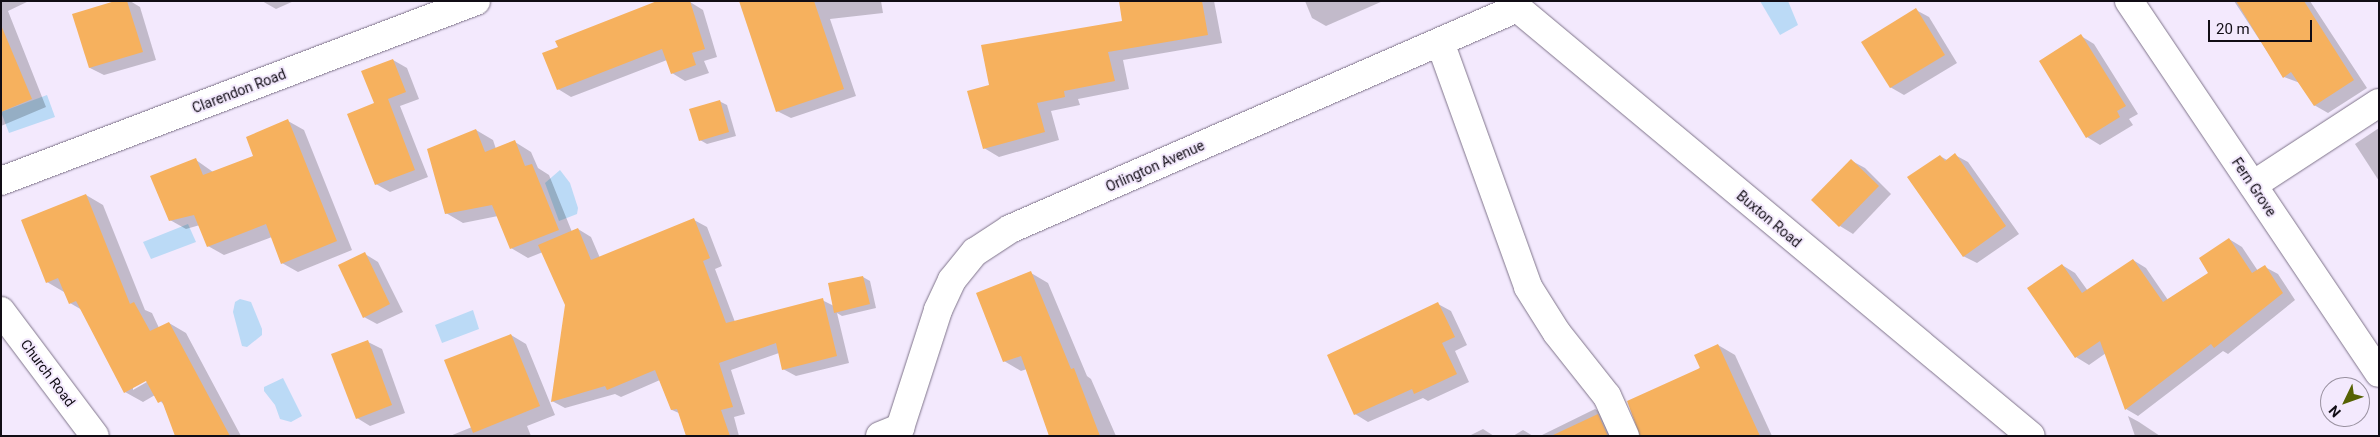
<!DOCTYPE html>
<html>
<head>
<meta charset="utf-8">
<style>
  body { margin:0 }
  #map { position:relative; width:2380px; height:437px; overflow:hidden; background:#f3e9fd; font-family:Roboto,sans-serif }
  div>[style] { position:absolute }
  .water>* { inset:0; background:#bbdaf6 }
  .shadow>* { inset:0; background:#0003 }
  .building>* { inset:0; background:#f6b15e }
  .roads { filter:drop-shadow(0 0 1px #7f748a) drop-shadow(0 0 1px #7f748a) }
  .minor>* { height:28px; margin:-14px; padding:0 14px; transform-origin:14px; border-radius:14px; background:#fff }
  span { translate:-50% -50%; white-space:nowrap; text-align:center; line-height:1.15; -webkit-text-stroke:4px #f3e9fd; paint-order:stroke }
  .street-label { font-size:14px; color:#110d15 }
  .frame { position:absolute; inset:0; border:2px solid #110d15; pointer-events:none }
  .north { position:absolute; left:2320px; top:377px; width:50px; height:50px; box-sizing:border-box; background:#f3e9fd; border:1px solid #9991a0; border-radius:50%; rotate:228deg; font-size:14px; font-weight:700; line-height:20px; text-align:center; color:#110d15 }
  .north::after { content:''; display:block; margin:auto; width:18px; height:22px; background:#566203; clip-path:polygon(50% 0,100% 100%,50% 72%,0 100%) }
  .scale { position:absolute; left:2208px; top:20px; width:104px; height:22px; box-sizing:border-box; border:2px solid #110d15; border-top:0; padding-left:6px; font-size:15px; line-height:18px; white-space:nowrap; color:#110d15; -webkit-text-stroke:4px #f3e9fd; paint-order:stroke }
</style>
</head>
<body>
<div id="map">
  <div class="water">
    <div style="clip-path:polygon(1760px 1px,1788px 1px,1798px 25px,1780px 35px)"></div>
    <div style="clip-path:polygon(47px 95px,55px 117px,9px 133px,1px 112px)"></div>
    <div style="clip-path:polygon(560px 170px,570px 183px,578px 208px,577px 214px,559px 221px,545px 183px)"></div>
    <div style="clip-path:polygon(188px 224px,196px 242px,151px 259px,143px 242px)"></div>
    <div style="clip-path:polygon(240px 299px,251px 302px,262px 329px,262px 335px,247px 347px,242px 346px,233px 312px,235px 302px)"></div>
    <div style="clip-path:polygon(473px 310px,479px 329px,442px 343px,435px 325px)"></div>
    <div style="clip-path:polygon(283px 378px,302px 416px,291px 422px,280px 419px,275px 405px,264px 391px,264px 387px)"></div>
  </div>
  <div class="shadow">
    <div style="clip-path:polygon(1px 1px,29px 1px,8px 11px,46px 107px,1px 126px)"></div>
    <div style="clip-path:polygon(119px 1px,130px 1px,140px 7px,156px 60px,104px 75px,90px 68px,74px 15px)"></div>
    <div style="clip-path:polygon(262px 1px,294px 1px,276px 9px)"></div>
    <div style="clip-path:polygon(740px 1px,881px 1px,883px 13px,830px 19px,856px 96px,791px 118px,777px 111px)"></div>
    <div style="clip-path:polygon(1120px 1px,1214px 1px,1222px 43px,1123px 60px,1129px 89px,1078px 99px,1080px 105px,1051px 111px,1059px 140px,999px 157px,984px 148px,990px 86px,1124px 22px)"></div>
    <div style="clip-path:polygon(1305px 1px,1383px 1px,1326px 26px,1312px 18px)"></div>
    <div style="clip-path:polygon(2234px 1px,2310px 1px,2367px 88px,2328px 113px,2314px 105px,2300px 83px,2284px 77px)"></div>
    <div style="clip-path:polygon(690px 2px,703px 10px,717px 57px,704px 61px,709px 73px,685px 81px,672px 73px,667px 60px,571px 97px,558px 89px)"></div>
    <div style="clip-path:polygon(1916px 10px,1929px 17px,1957px 63px,1904px 95px,1890px 87px)"></div>
    <div style="clip-path:polygon(2081px 36px,2094px 44px,2138px 114px,2129px 119px,2133px 125px,2100px 145px,2087px 137px)"></div>
    <div style="clip-path:polygon(393px 60px,407px 68px,419px 99px,400px 106px,428px 177px,390px 192px,376px 184px,376px 104px)"></div>
    <div style="clip-path:polygon(719px 101px,727px 105px,736px 136px,707px 144px,700px 140px)"></div>
    <div style="clip-path:polygon(288px 121px,304px 130px,352px 250px,298px 272px,282px 263px,272px 237px,224px 255px,208px 246px,200px 225px,186px 229px,170px 220px,196px 160px,213px 172px,255px 156px)"></div>
    <div style="clip-path:polygon(2379px 128px,2379px 181px,2355px 144px)"></div>
    <div style="clip-path:polygon(476px 130px,493px 140px,496px 149px,515px 142px,531px 152px,538px 168px,549px 175px,572px 232px,578px 229px,591px 237px,600px 258px,694px 220px,707px 227px,722px 266px,715px 269px,735px 322px,822px 300px,834px 306px,863px 277px,870px 281px,876px 308px,842px 316px,837px 313px,849px 363px,796px 376px,783px 369px,779px 353px,731px 370px,745px 414px,734px 417px,739px 436px,689px 436px,681px 414px,672px 410px,660px 380px,621px 397px,615px 394px,565px 408px,552px 401px,566px 305px,543px 252px,528px 258px,511px 248px,498px 216px,463px 223px,446px 213px)"></div>
    <div style="clip-path:polygon(1955px 155px,1968px 162px,2019px 234px,1977px 263px,1963px 256px,1940px 156px,1947px 160px)"></div>
    <div style="clip-path:polygon(1852px 161px,1865px 168px,1891px 194px,1853px 234px,1840px 226px,1813px 200px)"></div>
    <div style="clip-path:polygon(evenodd,86px 195px,103px 205px,145px 310px,152px 313px,159px 328px,169px 323px,186px 333px,241px 436px,176px 436px,164px 405px,155px 395px,143px 402px,125px 392px,82px 310px,70px 303px,64px 292px,47px 282px,86px 195px,151px 377px,152px 379px,133px 390px,133px 387px,151px 377px)"></div>
    <div style="clip-path:polygon(2229px 239px,2242px 247px,2258px 271px,2265px 267px,2278px 274px,2295px 300px,2228px 354px,2223px 351px,2138px 416px,2126px 409px,2106px 353px,2089px 365px,2076px 357px,2029px 288px,2062px 265px,2075px 273px,2088px 291px,2133px 260px,2146px 268px,2168px 300px,2210px 273px)"></div>
    <div style="clip-path:polygon(365px 254px,378px 262px,403px 312px,377px 324px,364px 317px)"></div>
    <div style="clip-path:polygon(1031px 273px,1048px 283px,1087px 376px,1091px 379px,1116px 436px,1054px 436px,1027px 369px,1021px 371px,1004px 361px)"></div>
    <div style="clip-path:polygon(1438px 304px,1451px 311px,1467px 345px,1455px 351px,1469px 382px,1428px 401px,1423px 398px,1368px 422px,1355px 414px)"></div>
    <div style="clip-path:polygon(511px 335px,526px 344px,555px 415px,527px 426px,531px 436px,450px 436px,472px 427px)"></div>
    <div style="clip-path:polygon(368px 342px,382px 349px,405px 413px,370px 426px,357px 418px)"></div>
    <div style="clip-path:polygon(1718px 345px,1735px 355px,1772px 436px,1644px 436px)"></div>
    <div style="clip-path:polygon(1595px 409px,1614px 420px,1622px 436px,1540px 436px)"></div>
    <div style="clip-path:polygon(2128px 416px,2139px 422px,2160px 436px,2135px 436px)"></div>
    <div style="clip-path:polygon(1483px 429px,1494px 436px,1469px 436px)"></div>
    <div style="clip-path:polygon(1523px 430px,1533px 436px,1513px 436px)"></div>
  </div>
  <div class="building">
    <div style="clip-path:polygon(115px 1px,127px 1px,143px 52px,89px 68px,72px 14px)"></div>
    <div style="clip-path:polygon(657px 1px,690px 1px,705px 49px,692px 53px,696px 65px,671px 74px,662px 49px,557px 90px,542px 53px,558px 47px,555px 41px)"></div>
    <div style="clip-path:polygon(739px 1px,814px 1px,844px 89px,776px 112px)"></div>
    <div style="clip-path:polygon(1119px 1px,1202px 1px,1208px 35px,1108px 52px,1115px 81px,1064px 91px,1065px 97px,1037px 103px,1045px 132px,983px 149px,967px 91px,989px 85px,981px 45px,1122px 21px)"></div>
    <div style="clip-path:polygon(2236px 1px,2304px 1px,2354px 80px,2314px 106px,2291px 72px,2283px 78px)"></div>
    <div style="clip-path:polygon(1916px 8px,1945px 55px,1890px 88px,1861px 42px)"></div>
    <div style="clip-path:polygon(1px 25px,32px 99px,1px 112px)"></div>
    <div style="clip-path:polygon(2081px 34px,2126px 106px,2117px 111px,2120px 117px,2086px 138px,2039px 61px)"></div>
    <div style="clip-path:polygon(393px 59px,406px 92px,388px 99px,415px 170px,375px 185px,347px 114px,374px 103px,361px 71px)"></div>
    <div style="clip-path:polygon(720px 100px,729px 132px,699px 141px,689px 109px)"></div>
    <div style="clip-path:polygon(288px 119px,337px 241px,281px 264px,266px 224px,207px 247px,194px 215px,169px 221px,150px 176px,196px 158px,203px 175px,253px 156px,246px 137px)"></div>
    <div style="clip-path:polygon(476px 129px,485px 152px,515px 140px,525px 166px,532px 164px,559px 230px,510px 249px,492px 205px,445px 214px,427px 149px)"></div>
    <div style="clip-path:polygon(1955px 153px,2006px 226px,1963px 257px,1907px 177px,1940px 155px,1945px 161px)"></div>
    <div style="clip-path:polygon(1851px 159px,1879px 186px,1839px 227px,1811px 200px)"></div>
    <div style="clip-path:polygon(86px 194px,130px 304px,134px 302px,150px 331px,169px 322px,230px 436px,175px 436px,162px 401px,158px 403px,146px 381px,124px 393px,76px 301px,69px 304px,58px 278px,46px 283px,21px 220px)"></div>
    <div style="clip-path:polygon(694px 218px,710px 258px,703px 261px,726px 323px,823px 298px,837px 356px,782px 370px,776px 343px,719px 363px,733px 407px,721px 410px,730px 436px,686px 436px,677px 409px,671px 410px,655px 370px,607px 390px,605px 386px,551px 402px,565px 305px,538px 245px,578px 228px,591px 260px)"></div>
    <div style="clip-path:polygon(2229px 238px,2252px 273px,2265px 265px,2283px 293px,2214px 348px,2211px 344px,2125px 410px,2100px 341px,2075px 358px,2027px 288px,2062px 264px,2082px 293px,2133px 259px,2163px 302px,2208px 273px,2199px 258px)"></div>
    <div style="clip-path:polygon(365px 252px,390px 304px,363px 318px,338px 265px)"></div>
    <div style="clip-path:polygon(1031px 271px,1071px 369px,1074px 368px,1100px 436px,1049px 436px,1021px 356px,1003px 362px,976px 293px)"></div>
    <div style="clip-path:polygon(863px 276px,870px 304px,834px 313px,828px 283px)"></div>
    <div style="clip-path:polygon(1438px 302px,1455px 337px,1442px 343px,1457px 374px,1414px 394px,1412px 389px,1354px 415px,1327px 355px)"></div>
    <div style="clip-path:polygon(511px 334px,540px 406px,473px 433px,444px 360px)"></div>
    <div style="clip-path:polygon(368px 340px,392px 405px,356px 419px,331px 354px)"></div>
    <div style="clip-path:polygon(1718px 344px,1760px 436px,1640px 436px,1627px 401px,1700px 368px,1694px 355px)"></div>
    <div style="clip-path:polygon(1598px 414px,1608px 436px,1551px 436px)"></div>
  </div>
  <div class="roads">
    <div class="minor">
      <div style="left:1509px;top:1px;width:679px;rotate:39.81deg"></div>
      <div style="left:2129px;top:1px;width:448px;rotate:56.1deg"></div>
      <div style="left:1440px;top:42px;width:260px;rotate:70.2deg"></div>
      <div style="left:1528px;top:287px;width:54px;rotate:57.8deg"></div>
      <div style="left:1557px;top:333px;width:80px;rotate:51.6deg"></div>
      <div style="left:1607px;top:396px;width:44px;rotate:65.8deg"></div>
      <div style="left:1px;top:181px;width:508px;rotate:-20.75deg"></div>
      <div style="left:2253px;top:185px;width:150px;rotate:-33.1deg"></div>
      <div style="left:1px;top:311px;width:156px;rotate:53.1deg"></div>
      <div style="left:880px;top:436px;width:22px;rotate:-22deg"></div>
      <div style="left:900px;top:428px;width:124px;rotate:-72.1deg"></div>
      <div style="left:938px;top:310px;width:33px;rotate:-65deg"></div>
      <div style="left:952px;top:280px;width:36px;rotate:-51deg"></div>
      <div style="left:975px;top:252px;width:42px;rotate:-33.3deg"></div>
      <div style="left:1010px;top:229px;width:551px;rotate:-23.54deg"></div>
    </div>
  </div>
  <div class="street-label">
    <span style="left:239px;top:91px;rotate:-21deg">Clarendon Road</span>
    <span style="left:1155px;top:166px;rotate:-24deg">Orlington Avenue</span>
    <span style="left:2254px;top:187px;rotate:56deg">Fern Grove</span>
    <span style="left:1769px;top:219px;rotate:40deg">Buxton Road</span>
    <span style="left:48px;top:373px;rotate:53deg">Church Road</span>
  </div>
  <div class="frame"></div>
  <div class="north">N</div>
  <div class="scale">20 m</div>
</div>
</body>
</html>
